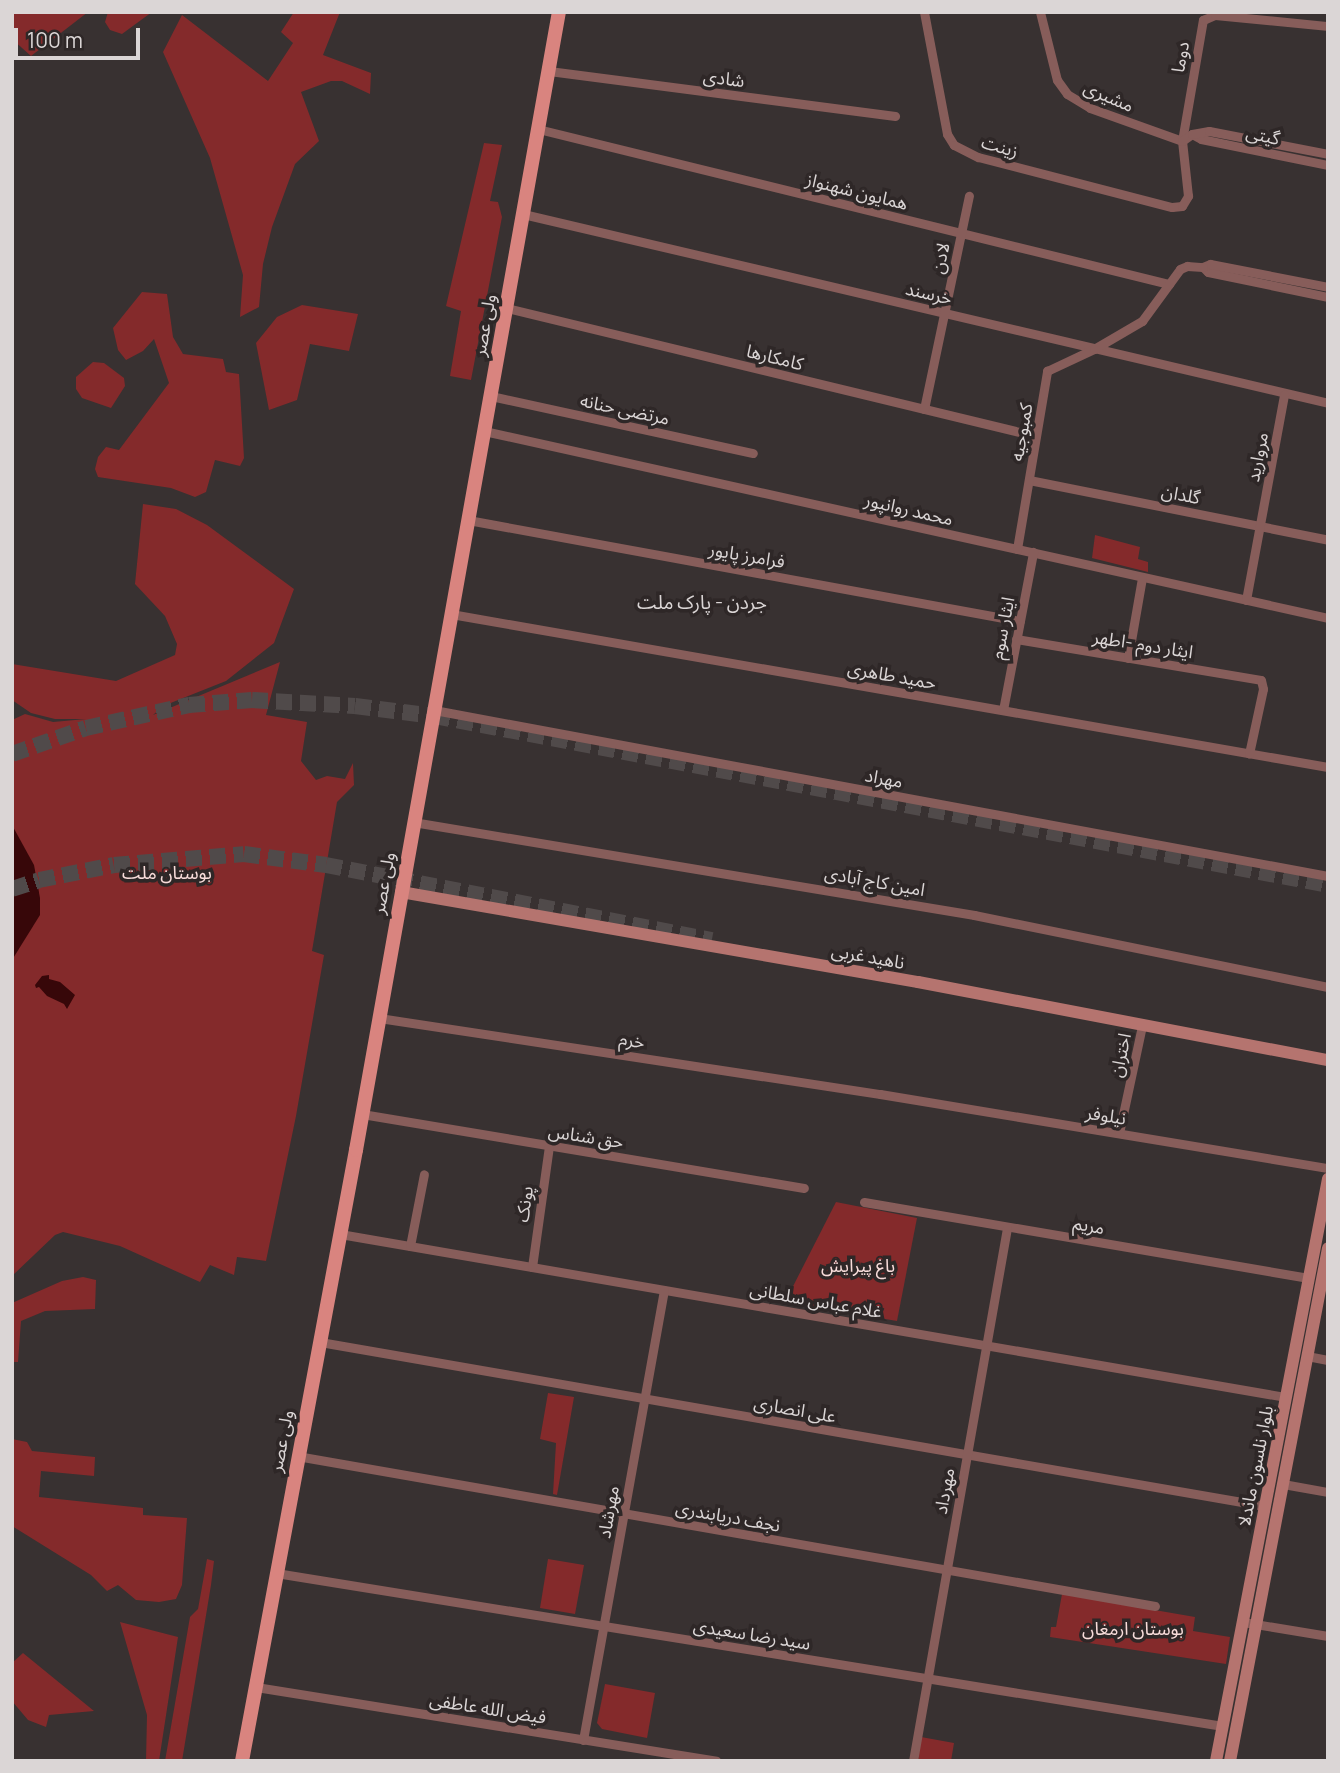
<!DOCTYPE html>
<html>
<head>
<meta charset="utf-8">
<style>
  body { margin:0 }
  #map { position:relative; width:1340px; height:1773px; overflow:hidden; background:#383131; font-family:Manrope,"Noto Sans Arabic",sans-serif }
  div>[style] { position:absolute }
  .green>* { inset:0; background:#842a2b }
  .water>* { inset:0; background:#370709 }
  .highway-tunnel>* { height:16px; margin-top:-8px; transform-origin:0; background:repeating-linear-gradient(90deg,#504a4a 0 16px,transparent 0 24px) }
  .street>* { height:9px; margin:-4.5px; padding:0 4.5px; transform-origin:4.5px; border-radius:4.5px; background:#875d5a }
  .secondary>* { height:12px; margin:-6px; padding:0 6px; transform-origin:6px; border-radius:6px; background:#b5746f }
  .primary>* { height:14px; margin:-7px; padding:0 7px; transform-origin:7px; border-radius:7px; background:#d9847f }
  span { translate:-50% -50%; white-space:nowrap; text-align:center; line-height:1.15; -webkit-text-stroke:7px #2e2727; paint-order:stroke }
  .street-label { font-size:18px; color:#dbd6d6 }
  .park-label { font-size:18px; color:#f8dcda }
  .neighbourhood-label { font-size:19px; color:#dbd6d6 }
  .frame { position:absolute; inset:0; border:14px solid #dbd6d6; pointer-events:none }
  .scale { position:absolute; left:14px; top:28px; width:126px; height:32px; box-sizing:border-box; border:4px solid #dbd6d6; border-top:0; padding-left:9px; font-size:21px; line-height:24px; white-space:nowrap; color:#dbd6d6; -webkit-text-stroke:5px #2e2727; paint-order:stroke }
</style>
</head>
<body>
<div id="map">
  <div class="green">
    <div style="clip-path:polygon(12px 12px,88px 12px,31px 56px,12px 39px)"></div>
    <div style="clip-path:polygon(108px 12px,152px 12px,122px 34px,110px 30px,105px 22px)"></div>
    <div style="clip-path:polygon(294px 12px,340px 12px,323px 55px,371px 73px,370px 94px,342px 81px,331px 81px,301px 92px,319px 141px,295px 164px,272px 227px,263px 264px,259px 307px,240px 317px,243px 275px,210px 158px,163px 52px,182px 15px,268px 81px,293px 43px,281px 32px)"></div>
    <div style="clip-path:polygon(484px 143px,502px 145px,490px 201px,498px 202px,502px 217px,471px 380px,450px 376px,461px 311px,446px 306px)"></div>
    <div style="clip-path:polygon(142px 292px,167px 294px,173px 337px,183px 354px,223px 359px,226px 372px,239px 374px,244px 458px,240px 466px,215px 460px,206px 492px,195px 497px,171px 488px,98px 477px,95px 469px,98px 457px,106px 447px,119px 450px,169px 383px,154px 339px,143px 351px,126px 360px,118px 350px,113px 328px)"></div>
    <div style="clip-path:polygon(302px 305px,358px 314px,349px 351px,310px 344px,297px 400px,269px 410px,256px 343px,277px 317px)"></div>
    <div style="clip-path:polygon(93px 362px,104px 363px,124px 378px,125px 386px,111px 408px,82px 398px,76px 389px,76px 377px)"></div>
    <div style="clip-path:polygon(143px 504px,176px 509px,207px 525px,294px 589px,274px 643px,226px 681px,163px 706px,153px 715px,280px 662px,266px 715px,307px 722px,301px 761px,316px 780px,327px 776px,345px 779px,353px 763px,354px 785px,337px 802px,312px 951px,324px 955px,296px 1116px,266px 1261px,237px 1257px,234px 1275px,210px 1265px,200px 1282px,120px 1246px,63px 1232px,55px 1235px,12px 1276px,12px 720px,25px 714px,53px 722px,86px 719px,55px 719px,31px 713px,12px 700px,12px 664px,116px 681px,175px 655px,177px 644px,165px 616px,135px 584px)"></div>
    <div style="clip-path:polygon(1095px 535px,1140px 547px,1138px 559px,1148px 562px,1148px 572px,1092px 558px)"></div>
    <div style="clip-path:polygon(836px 1202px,917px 1218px,897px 1321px,785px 1302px)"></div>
    <div style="clip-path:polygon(83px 1277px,96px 1280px,95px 1309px,45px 1311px,21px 1321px,18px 1362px,12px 1362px,12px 1303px,62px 1281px)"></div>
    <div style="clip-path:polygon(548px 1393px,574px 1397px,557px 1495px,553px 1494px,556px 1443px,540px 1439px)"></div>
    <div style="clip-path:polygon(12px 1439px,27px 1442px,32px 1451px,95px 1457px,94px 1476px,41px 1471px,39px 1497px,143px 1508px,143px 1515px,187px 1518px,182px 1585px,176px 1599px,159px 1602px,136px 1600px,118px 1585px,107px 1591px,91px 1575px,12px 1526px)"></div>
    <div style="clip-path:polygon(207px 1559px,214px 1561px,211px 1585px,182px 1761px,165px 1761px,190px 1617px,198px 1609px)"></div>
    <div style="clip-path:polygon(548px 1559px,584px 1565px,575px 1614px,540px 1608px)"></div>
    <div style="clip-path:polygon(1062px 1594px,1195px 1617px,1193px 1631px,1230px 1637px,1226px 1664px,1050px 1637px,1051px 1627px,1056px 1627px)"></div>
    <div style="clip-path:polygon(120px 1622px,178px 1637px,159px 1761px,146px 1761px,147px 1715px)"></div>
    <div style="clip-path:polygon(23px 1653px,94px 1711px,49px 1715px,46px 1727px,28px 1720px,12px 1701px,12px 1663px)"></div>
    <div style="clip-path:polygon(605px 1684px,655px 1693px,647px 1738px,602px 1729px,597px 1723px)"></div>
    <div style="clip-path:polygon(921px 1737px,954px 1743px,951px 1761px,918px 1761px)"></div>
  </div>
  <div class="water">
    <div style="clip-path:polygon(12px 825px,34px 865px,40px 898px,40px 915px,12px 960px)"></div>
    <div style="clip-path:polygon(49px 975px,49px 979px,60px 982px,75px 995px,67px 1009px,64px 1004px,47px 996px,39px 987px,36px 988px,35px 985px,42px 976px)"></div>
  </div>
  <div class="highway-tunnel">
    <div style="left:12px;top:754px;width:78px;rotate:-19.4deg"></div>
    <div style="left:86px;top:728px;width:106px;rotate:-12.6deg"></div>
    <div style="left:189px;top:705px;width:63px;rotate:-4.5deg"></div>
    <div style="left:252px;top:700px;width:103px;rotate:3.3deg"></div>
    <div style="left:355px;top:706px;width:80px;rotate:7.2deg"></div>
    <div style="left:434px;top:716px;width:910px;rotate:10.7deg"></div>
    <div style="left:12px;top:889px;width:28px;rotate:-18deg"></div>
    <div style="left:39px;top:880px;width:76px;rotate:-11.3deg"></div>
    <div style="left:114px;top:865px;width:130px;rotate:-4.8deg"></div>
    <div style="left:244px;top:854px;width:83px;rotate:7.6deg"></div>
    <div style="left:326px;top:865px;width:393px;rotate:11deg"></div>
  </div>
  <div class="street">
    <div style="left:924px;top:12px;width:124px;rotate:79.3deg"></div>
    <div style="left:947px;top:134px;width:13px;rotate:58deg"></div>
    <div style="left:954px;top:145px;width:27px;rotate:27deg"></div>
    <div style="left:978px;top:157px;width:200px;rotate:14.5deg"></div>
    <div style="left:1172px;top:207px;width:10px;rotate:-6deg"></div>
    <div style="left:1182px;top:206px;width:12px;rotate:-59deg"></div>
    <div style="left:1188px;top:196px;width:55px;rotate:-96.2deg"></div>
    <div style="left:1182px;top:141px;width:123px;rotate:-80.2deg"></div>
    <div style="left:1203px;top:20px;width:13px;rotate:-23deg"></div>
    <div style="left:1215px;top:15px;width:114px;rotate:5.6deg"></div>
    <div style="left:1040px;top:12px;width:70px;rotate:76deg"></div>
    <div style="left:1057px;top:80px;width:17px;rotate:54deg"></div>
    <div style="left:1067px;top:94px;width:27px;rotate:31deg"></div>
    <div style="left:1090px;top:108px;width:98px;rotate:19.7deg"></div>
    <div style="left:549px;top:71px;width:349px;rotate:7.4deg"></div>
    <div style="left:538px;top:129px;width:650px;rotate:13.8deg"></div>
    <div style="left:1192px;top:134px;width:10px;rotate:29deg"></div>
    <div style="left:1201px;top:139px;width:130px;rotate:11.6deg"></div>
    <div style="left:1182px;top:141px;width:12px;rotate:-35deg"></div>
    <div style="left:1192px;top:134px;width:17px;rotate:-10deg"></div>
    <div style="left:1209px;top:131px;width:121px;rotate:10.9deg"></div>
    <div style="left:523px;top:214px;width:827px;rotate:13.21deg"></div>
    <div style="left:1203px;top:267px;width:7px;rotate:45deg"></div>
    <div style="left:1208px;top:272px;width:123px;rotate:11.8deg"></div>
    <div style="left:1203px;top:267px;width:8px;rotate:-23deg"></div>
    <div style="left:1210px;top:264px;width:120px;rotate:11deg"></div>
    <div style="left:507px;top:308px;width:544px;rotate:13.6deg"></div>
    <div style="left:491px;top:396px;width:268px;rotate:12.3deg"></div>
    <div style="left:924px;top:409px;width:218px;rotate:-78.1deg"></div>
    <div style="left:484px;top:431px;width:864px;rotate:12.49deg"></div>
    <div style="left:1029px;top:480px;width:305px;rotate:11.3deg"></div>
    <div style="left:468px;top:520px;width:561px;rotate:10.37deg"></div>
    <div style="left:1017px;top:549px;width:181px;rotate:-80.4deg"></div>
    <div style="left:1047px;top:371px;width:52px;rotate:-25.1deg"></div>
    <div style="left:1094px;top:349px;width:56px;rotate:-30.3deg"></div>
    <div style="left:1142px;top:321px;width:64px;rotate:-53.8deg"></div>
    <div style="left:1180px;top:269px;width:8px;rotate:-23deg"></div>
    <div style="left:1187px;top:266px;width:16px;rotate:4deg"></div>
    <div style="left:1246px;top:600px;width:209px;rotate:-79.5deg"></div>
    <div style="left:451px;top:614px;width:890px;rotate:9.9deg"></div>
    <div style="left:1016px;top:639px;width:248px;rotate:9.5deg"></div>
    <div style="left:1261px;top:680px;width:9px;rotate:77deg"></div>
    <div style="left:1263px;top:689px;width:66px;rotate:102.2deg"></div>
    <div style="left:1128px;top:658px;width:81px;rotate:-80.1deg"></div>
    <div style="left:434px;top:710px;width:909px;rotate:10.52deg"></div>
    <div style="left:1003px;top:710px;width:161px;rotate:-79.2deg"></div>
    <div style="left:413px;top:822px;width:569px;rotate:9.41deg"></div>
    <div style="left:974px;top:915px;width:361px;rotate:11.5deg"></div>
    <div style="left:379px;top:1018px;width:507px;rotate:8.63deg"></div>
    <div style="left:880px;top:1094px;width:454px;rotate:9.4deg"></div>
    <div style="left:362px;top:1114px;width:448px;rotate:9.5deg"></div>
    <div style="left:1119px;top:1133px;width:109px;rotate:-77.9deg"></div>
    <div style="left:864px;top:1202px;width:451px;rotate:9.7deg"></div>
    <div style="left:340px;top:1234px;width:960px;rotate:9.78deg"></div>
    <div style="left:410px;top:1246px;width:73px;rotate:-79deg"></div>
    <div style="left:532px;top:1267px;width:122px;rotate:-82deg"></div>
    <div style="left:320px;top:1342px;width:959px;rotate:9.85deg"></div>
    <div style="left:1307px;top:1356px;width:21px;rotate:11deg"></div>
    <div style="left:297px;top:1456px;width:871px;rotate:9.92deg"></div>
    <div style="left:1283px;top:1484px;width:46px;rotate:10.1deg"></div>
    <div style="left:276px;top:1573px;width:959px;rotate:9.18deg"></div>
    <div style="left:1243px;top:1622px;width:86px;rotate:9.4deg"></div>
    <div style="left:256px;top:1687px;width:466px;rotate:9.1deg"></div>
    <div style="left:583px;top:1740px;width:457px;rotate:-79.8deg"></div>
    <div style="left:913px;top:1761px;width:541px;rotate:-80deg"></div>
  </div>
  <div class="secondary">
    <div style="left:401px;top:892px;width:525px;rotate:9.88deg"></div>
    <div style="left:918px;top:982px;width:417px;rotate:10.8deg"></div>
    <div style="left:1216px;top:1761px;width:593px;rotate:-79.11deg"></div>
    <div style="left:1230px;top:1761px;width:522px;rotate:-79.18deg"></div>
  </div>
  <div class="primary">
    <div style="left:242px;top:1761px;width:622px;rotate:-79.43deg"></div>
    <div style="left:356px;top:1150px;width:1156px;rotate:-79.89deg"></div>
  </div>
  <div class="street-label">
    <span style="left:1180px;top:57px;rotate:-80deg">دوما</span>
    <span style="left:724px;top:78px;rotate:7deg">شادی</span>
    <span style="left:1109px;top:96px;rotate:23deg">مشیری</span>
    <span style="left:1263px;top:135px;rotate:12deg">گیتی</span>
    <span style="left:1000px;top:146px;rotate:16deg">زینت</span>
    <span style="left:857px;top:191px;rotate:14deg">همایون شهنواز</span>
    <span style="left:940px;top:258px;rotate:-78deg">لادن</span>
    <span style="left:929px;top:293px;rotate:13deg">خرسند</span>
    <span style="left:484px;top:325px;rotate:-80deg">ولی عصر</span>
    <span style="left:775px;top:357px;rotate:14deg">کامکارها</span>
    <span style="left:625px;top:409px;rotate:12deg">مرتضی حنانه</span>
    <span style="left:1021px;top:432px;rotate:-80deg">کمبوجیه</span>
    <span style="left:1257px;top:457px;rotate:-79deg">مروارید</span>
    <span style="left:1181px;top:494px;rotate:11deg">گلدان</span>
    <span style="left:909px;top:509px;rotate:13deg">محمد روانپور</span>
    <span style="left:747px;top:555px;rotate:10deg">فرامرز پایور</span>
    <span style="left:1002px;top:628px;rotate:-79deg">ایثار سوم</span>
    <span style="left:1143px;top:644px;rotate:9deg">ایثار دوم -اطهر</span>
    <span style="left:892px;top:675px;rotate:10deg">حمید طاهری</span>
    <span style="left:884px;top:778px;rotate:11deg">مهراد</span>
    <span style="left:875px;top:881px;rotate:10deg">امین کاج آبادی</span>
    <span style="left:383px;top:883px;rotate:-80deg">ولی عصر</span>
    <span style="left:868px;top:956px;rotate:10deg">ناهید غربی</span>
    <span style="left:632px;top:1040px;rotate:9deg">خرم</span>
    <span style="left:1120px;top:1055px;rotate:-78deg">اختران</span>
    <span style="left:1106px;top:1115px;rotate:9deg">نیلوفر</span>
    <span style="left:586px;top:1136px;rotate:9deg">حق شناس</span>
    <span style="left:524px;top:1204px;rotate:-82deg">پونک</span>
    <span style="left:1089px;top:1225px;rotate:10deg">مریم</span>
    <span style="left:816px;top:1300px;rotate:10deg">غلام عباس سلطانی</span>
    <span style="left:795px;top:1409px;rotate:10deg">علی انصاری</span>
    <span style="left:281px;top:1441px;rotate:-79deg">ولی عصر</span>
    <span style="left:1255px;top:1466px;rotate:-79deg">بلوار نلسون ماندلا</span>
    <span style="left:944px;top:1491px;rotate:-80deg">مهرداد</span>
    <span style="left:608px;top:1512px;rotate:-80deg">مهرشاد</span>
    <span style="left:728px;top:1516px;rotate:10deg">نجف دریابندری</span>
    <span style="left:752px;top:1634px;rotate:9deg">سید رضا سعیدی</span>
    <span style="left:488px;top:1708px;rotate:9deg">فیض الله عاطفی</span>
  </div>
  <div class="park-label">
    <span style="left:167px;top:872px">بوستان ملت</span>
    <span style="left:858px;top:1265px">باغ پیرایش</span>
    <span style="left:1133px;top:1628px">بوستان ارمغان</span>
  </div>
  <div class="neighbourhood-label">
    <span style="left:702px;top:603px">جردن - پارک ملت</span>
  </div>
  <div class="frame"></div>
  <div class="scale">100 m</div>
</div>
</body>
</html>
